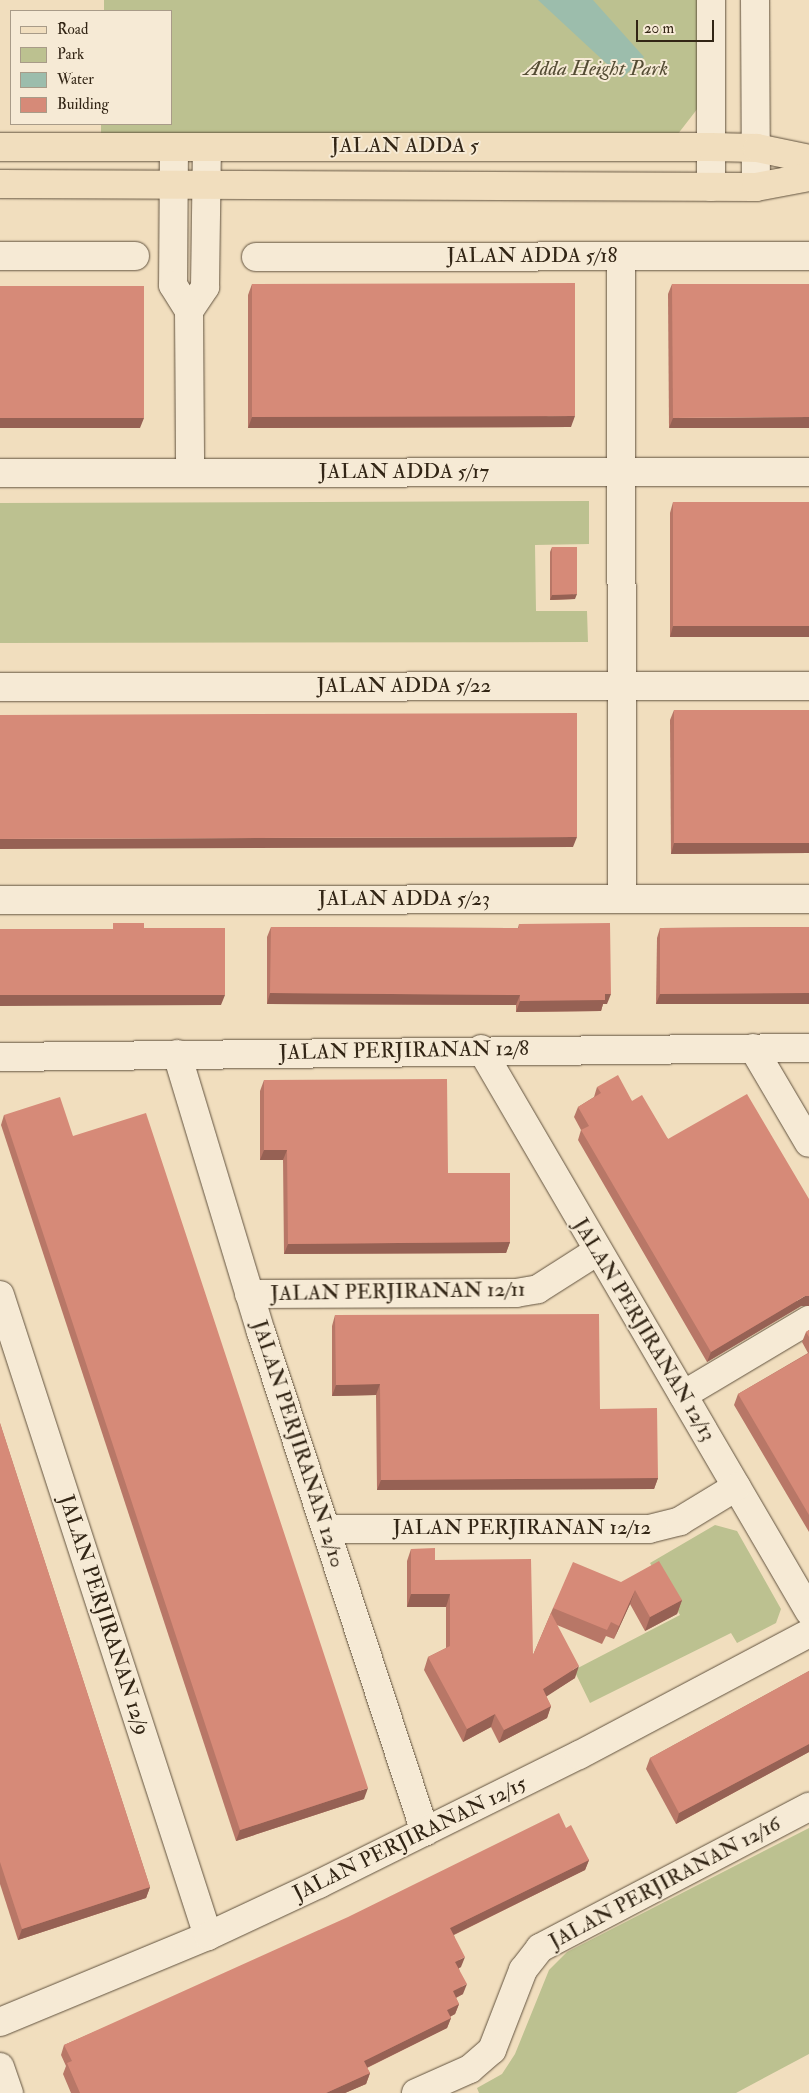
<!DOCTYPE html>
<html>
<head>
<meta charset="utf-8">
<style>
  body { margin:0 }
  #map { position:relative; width:809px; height:2093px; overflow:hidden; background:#f1debe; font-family:"IM FELL Double Pica",serif }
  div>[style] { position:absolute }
  .green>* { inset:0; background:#bcc190 }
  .water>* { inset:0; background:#9cbdac }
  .roads { filter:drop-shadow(0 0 1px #62533f) drop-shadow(0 0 1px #62533f) }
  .minor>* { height:28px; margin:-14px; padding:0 14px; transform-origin:14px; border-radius:14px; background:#f6ead5 }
  .major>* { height:28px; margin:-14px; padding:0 14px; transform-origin:14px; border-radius:14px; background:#f1debe }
  .wall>* { inset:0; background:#b87767 }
  .shaded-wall>* { inset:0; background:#966154 }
  .building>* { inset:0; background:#d68a78 }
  span { translate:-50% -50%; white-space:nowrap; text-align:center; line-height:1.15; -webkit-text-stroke:4px #f6ead5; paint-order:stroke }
  .park-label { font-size:21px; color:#544c34; font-style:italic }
  .street-label { font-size:21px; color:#322515 }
  .legend { position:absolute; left:10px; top:10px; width:162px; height:115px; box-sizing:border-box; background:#f6ead5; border:1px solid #a89b88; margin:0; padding:6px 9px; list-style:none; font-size:15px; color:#322515 }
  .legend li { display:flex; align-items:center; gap:10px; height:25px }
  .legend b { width:25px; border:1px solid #a89b88 }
  .scale { position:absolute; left:636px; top:20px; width:78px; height:22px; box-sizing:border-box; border:2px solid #322515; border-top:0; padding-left:6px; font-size:15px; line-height:18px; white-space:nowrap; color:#322515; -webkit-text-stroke:4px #f6ead5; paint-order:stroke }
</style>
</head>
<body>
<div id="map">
  <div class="green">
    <div style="clip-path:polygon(104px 0,697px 0,698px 108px,674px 139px,101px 134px,101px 124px,171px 124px,171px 11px,104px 11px)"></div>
    <div style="clip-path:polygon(589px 501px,589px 544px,535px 545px,536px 611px,587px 611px,588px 642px,0 643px,0 503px)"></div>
    <div style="clip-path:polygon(715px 1525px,737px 1531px,781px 1609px,776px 1623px,737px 1643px,731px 1633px,590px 1703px,574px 1670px,680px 1615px,650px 1563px)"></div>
    <div style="clip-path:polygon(809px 1828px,809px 2054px,736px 2093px,479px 2093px,477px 2088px,502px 2074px,515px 2054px,549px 1970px,567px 1952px)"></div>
  </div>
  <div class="water">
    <div style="clip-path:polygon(538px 0,593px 0,644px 57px,622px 78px)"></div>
  </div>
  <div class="roads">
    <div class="minor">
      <div style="left:755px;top:0;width:187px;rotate:89.7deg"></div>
      <div style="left:174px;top:147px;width:138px;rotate:90.4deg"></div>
      <div style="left:173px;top:285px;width:31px;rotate:58deg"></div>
      <div style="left:711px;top:187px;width:187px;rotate:-90deg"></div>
      <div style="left:0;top:256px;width:135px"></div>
      <div style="left:621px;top:256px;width:643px;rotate:89.91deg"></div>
      <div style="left:256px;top:257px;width:553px;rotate:-0.1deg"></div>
      <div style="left:189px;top:311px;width:29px;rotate:-56deg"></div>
      <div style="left:205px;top:287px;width:140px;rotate:-89.2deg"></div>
      <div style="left:189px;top:311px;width:162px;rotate:89.6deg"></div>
      <div style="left:0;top:473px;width:809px;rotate:-0.07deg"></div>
      <div style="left:0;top:687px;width:809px;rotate:-0.07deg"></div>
      <div style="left:0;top:900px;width:809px;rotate:-0.07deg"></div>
      <div style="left:753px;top:1048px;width:110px;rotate:59.5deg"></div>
      <div style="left:481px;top:1049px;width:651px;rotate:59.73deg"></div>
      <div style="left:177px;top:1054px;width:290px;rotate:73.2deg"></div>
      <div style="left:261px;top:1332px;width:526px;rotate:71.84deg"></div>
      <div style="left:0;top:1057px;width:809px;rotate:-0.64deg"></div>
      <div style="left:249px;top:1294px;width:267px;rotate:-0.2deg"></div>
      <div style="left:516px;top:1293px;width:22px;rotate:-10deg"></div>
      <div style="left:538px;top:1289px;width:69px;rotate:-32.5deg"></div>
      <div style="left:0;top:1295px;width:674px;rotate:72.02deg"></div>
      <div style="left:683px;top:1395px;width:147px;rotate:-30.8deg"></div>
      <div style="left:326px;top:1529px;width:323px"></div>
      <div style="left:649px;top:1529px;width:32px;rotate:-14deg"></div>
      <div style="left:680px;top:1521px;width:66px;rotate:-31.3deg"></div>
      <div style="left:0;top:2022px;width:225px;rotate:-22.5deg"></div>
      <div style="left:208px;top:1936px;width:123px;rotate:-25.1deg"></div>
      <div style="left:319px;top:1884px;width:290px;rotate:-26.4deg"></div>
      <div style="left:579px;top:1755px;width:260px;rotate:-27.9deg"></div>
      <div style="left:0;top:2067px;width:28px;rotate:71deg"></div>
      <div style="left:416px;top:2093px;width:59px;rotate:-24deg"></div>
      <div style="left:470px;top:2069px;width:29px;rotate:-41deg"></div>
      <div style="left:492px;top:2050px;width:86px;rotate:-68.8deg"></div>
      <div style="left:523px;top:1970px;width:28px;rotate:-52deg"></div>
      <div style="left:540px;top:1948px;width:304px;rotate:-27.7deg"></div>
    </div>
    <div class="major">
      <div style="left:0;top:147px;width:711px"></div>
      <div style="left:711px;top:147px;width:46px;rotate:1.2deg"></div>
      <div style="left:757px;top:148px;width:53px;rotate:11.9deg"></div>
      <div style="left:0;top:184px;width:756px;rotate:0.23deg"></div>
      <div style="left:756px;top:187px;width:54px;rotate:-10.7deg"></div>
    </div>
  </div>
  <div class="wall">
    <div style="clip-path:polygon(252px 284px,571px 427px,248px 428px,248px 295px)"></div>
    <div style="clip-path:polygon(672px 284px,809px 284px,669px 428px,668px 294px)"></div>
    <div style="clip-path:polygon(673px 502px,809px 502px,809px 637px,670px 637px,670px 513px)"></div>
    <div style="clip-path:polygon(552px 547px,575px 599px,550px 600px,550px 552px)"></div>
    <div style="clip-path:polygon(674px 710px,809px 710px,809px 853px,671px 854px,670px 720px)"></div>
    <div style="clip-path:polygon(519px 924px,607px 1004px,603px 1004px,601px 1011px,516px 1012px,516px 1005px,267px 1004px,267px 937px,271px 927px,518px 928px)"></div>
    <div style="clip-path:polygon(809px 927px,809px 1004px,656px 1004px,657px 938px,660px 928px)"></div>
    <div style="clip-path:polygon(264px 1080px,448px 1173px,510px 1242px,506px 1253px,284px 1254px,283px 1160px,260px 1160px,260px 1091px)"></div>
    <div style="clip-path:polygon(597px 1087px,632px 1101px,668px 1139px,801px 1306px,707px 1362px,578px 1140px,581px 1130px,574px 1117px,578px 1107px,594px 1097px)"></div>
    <div style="clip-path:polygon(4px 1115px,73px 1136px,364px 1799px,236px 1841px,1px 1125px)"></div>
    <div style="clip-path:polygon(335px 1315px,600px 1409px,658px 1478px,654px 1489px,377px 1490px,376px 1395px,332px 1396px,332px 1326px)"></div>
    <div style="clip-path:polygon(809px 1330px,809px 1532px,734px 1405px,738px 1394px,808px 1353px,802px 1342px,806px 1332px)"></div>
    <div style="clip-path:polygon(0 1423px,150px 1887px,146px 1898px,18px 1940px,0 1884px)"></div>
    <div style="clip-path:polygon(411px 1549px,435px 1560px,533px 1655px,553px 1608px,621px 1582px,682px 1600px,677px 1614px,645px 1631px,630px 1604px,614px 1639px,606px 1636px,602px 1644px,557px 1625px,575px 1678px,546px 1696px,551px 1706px,547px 1718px,499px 1743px,491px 1727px,463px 1742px,424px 1670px,428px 1657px,446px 1648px,446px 1607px,407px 1607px,407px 1561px)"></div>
    <div style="clip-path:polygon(809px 1671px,809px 1752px,676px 1824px,646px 1769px,650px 1758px)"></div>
    <div style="clip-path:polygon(566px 1828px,589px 1860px,585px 1870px,454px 1935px,461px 1967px,459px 1968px,463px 1994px,456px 1998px,459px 2004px,455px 2014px,450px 2017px,451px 2018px,447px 2028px,367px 2068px,370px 2073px,366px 2084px,345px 2093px,71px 2093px,63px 2074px,66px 2066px,61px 2055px,64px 2045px)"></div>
  </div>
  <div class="shaded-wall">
    <div style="clip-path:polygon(575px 416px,571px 427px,248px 428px,252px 417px)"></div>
    <div style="clip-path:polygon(809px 417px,809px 428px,669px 428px,673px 418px)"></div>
    <div style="clip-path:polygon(0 418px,144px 418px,140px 428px,0 428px)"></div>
    <div style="clip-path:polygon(577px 594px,575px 599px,550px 600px,552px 595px)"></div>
    <div style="clip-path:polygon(673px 626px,809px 626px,809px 637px,670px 637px)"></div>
    <div style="clip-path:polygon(577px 837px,573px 847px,0 849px,0 839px)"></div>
    <div style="clip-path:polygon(674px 843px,809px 843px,809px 853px,671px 854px)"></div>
    <div style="clip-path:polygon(270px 993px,520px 995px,516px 1005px,267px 1004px)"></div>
    <div style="clip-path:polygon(809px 993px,809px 1004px,656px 1004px,660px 994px)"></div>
    <div style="clip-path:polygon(605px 994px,611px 994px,607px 1004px,603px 1004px,601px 1011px,516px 1012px,520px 1001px)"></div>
    <div style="clip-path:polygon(0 995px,225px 995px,221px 1005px,0 1006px)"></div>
    <div style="clip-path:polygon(264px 1150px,287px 1150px,283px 1160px,260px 1160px)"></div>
    <div style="clip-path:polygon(510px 1242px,506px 1253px,284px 1254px,288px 1244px)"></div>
    <div style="clip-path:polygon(805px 1296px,809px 1296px,809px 1306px,801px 1306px,707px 1362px,711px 1352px)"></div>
    <div style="clip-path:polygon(380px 1384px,376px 1395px,332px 1396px,336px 1385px)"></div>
    <div style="clip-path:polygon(658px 1478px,654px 1489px,377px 1490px,381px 1480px)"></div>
    <div style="clip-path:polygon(635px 1590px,630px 1604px,614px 1639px,619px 1626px)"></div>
    <div style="clip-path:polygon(411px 1594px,450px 1594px,446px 1607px,407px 1607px)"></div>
    <div style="clip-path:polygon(682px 1600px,677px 1614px,645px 1631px,650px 1617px)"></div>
    <div style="clip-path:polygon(579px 1666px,575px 1678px,538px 1702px,543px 1689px)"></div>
    <div style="clip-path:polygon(551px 1706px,547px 1718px,499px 1743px,504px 1730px)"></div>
    <div style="clip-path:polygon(495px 1714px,491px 1727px,463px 1742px,467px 1729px)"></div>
    <div style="clip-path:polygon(809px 1744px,809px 1752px,676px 1824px,679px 1813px)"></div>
    <div style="clip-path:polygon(368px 1788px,364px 1799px,236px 1841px,240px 1830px)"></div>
    <div style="clip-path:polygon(589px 1860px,585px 1870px,447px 1938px,450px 1928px)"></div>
    <div style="clip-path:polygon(150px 1887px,146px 1898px,18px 1940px,22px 1929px)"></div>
    <div style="clip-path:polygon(465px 1957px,461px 1967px,451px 1972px,455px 1962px)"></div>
    <div style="clip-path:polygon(467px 1984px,463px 1994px,449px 2001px,453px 1991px)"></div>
    <div style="clip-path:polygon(459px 2004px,455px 2014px,443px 2020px,447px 2010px)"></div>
    <div style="clip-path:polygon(451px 2018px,447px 2028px,360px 2071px,364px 2061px)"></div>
    <div style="clip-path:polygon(370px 2073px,366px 2084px,345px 2093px,326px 2093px)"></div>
  </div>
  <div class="building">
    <div style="clip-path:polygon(575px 283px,575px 416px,252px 417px,252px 284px)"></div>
    <div style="clip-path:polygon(672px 284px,809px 284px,809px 417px,673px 418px)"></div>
    <div style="clip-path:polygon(0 286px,144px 286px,144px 418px,0 418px)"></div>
    <div style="clip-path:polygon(673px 502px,809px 502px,809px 626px,673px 626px)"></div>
    <div style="clip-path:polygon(552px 547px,577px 547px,577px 594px,552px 595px)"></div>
    <div style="clip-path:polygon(674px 710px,809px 710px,809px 843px,674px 843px)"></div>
    <div style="clip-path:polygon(577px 713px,577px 837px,0 839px,0 715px)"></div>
    <div style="clip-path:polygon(113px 923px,144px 923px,144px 928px,225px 928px,225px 995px,0 995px,0 929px,113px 929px)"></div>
    <div style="clip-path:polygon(610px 923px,611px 994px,605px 994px,605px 1000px,520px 1001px,520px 995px,270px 993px,271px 927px,519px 928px,519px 924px)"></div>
    <div style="clip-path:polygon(809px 927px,809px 993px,660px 994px,660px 928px)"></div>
    <div style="clip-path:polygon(618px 1075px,632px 1101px,642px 1095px,668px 1139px,747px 1094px,809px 1199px,809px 1296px,805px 1296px,711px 1352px,581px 1130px,589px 1126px,578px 1107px,601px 1093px,597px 1087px)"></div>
    <div style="clip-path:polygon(447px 1079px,448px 1173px,510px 1173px,510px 1242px,288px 1244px,287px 1150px,264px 1150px,264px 1080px)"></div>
    <div style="clip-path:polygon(60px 1097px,73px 1136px,146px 1113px,368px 1788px,240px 1830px,4px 1115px)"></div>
    <div style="clip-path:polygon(599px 1314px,600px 1409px,657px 1408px,658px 1478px,381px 1480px,380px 1384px,336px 1385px,335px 1315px)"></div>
    <div style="clip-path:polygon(809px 1330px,809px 1337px,806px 1332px)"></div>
    <div style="clip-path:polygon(809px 1353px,809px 1515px,738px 1394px)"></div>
    <div style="clip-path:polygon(0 1423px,150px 1887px,22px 1929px,0 1862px)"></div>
    <div style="clip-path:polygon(435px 1548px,435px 1560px,531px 1559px,533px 1655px,551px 1613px,579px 1666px,543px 1689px,551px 1706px,504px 1730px,495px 1714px,467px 1729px,428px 1657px,450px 1646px,450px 1594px,411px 1594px,411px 1549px)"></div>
    <div style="clip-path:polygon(659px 1561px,682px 1600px,650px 1617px,635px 1590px,619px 1626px,611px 1622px,607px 1630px,553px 1608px,573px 1562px,621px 1582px)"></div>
    <div style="clip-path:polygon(809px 1671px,809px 1744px,679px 1813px,650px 1758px)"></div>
    <div style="clip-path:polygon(559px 1813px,566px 1828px,571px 1825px,589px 1860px,450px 1928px,465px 1957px,455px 1962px,467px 1984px,453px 1991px,459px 2004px,447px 2010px,451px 2018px,364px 2061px,370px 2073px,326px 2093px,80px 2093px,67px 2063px,72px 2061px,64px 2045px,348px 1917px)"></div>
  </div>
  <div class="park-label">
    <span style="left:596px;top:69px">Adda Height Park</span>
  </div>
  <div class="street-label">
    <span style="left:405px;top:146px">JALAN ADDA 5</span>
    <span style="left:532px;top:256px">JALAN ADDA 5/18</span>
    <span style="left:404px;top:472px">JALAN ADDA 5/17</span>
    <span style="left:404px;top:686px">JALAN ADDA 5/22</span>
    <span style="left:404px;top:899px">JALAN ADDA 5/23</span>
    <span style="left:404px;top:1051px;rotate:-1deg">JALAN PERJIRANAN 12/8</span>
    <span style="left:398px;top:1292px;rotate:-1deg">JALAN PERJIRANAN 12/11</span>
    <span style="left:644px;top:1330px;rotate:59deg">JALAN PERJIRANAN 12/13</span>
    <span style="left:298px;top:1444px;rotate:72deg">JALAN PERJIRANAN 12/10</span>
    <span style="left:522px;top:1528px">JALAN PERJIRANAN 12/12</span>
    <span style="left:104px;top:1615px;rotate:72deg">JALAN PERJIRANAN 12/9</span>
    <span style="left:410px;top:1839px;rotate:-26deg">JALAN PERJIRANAN 12/15</span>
    <span style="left:665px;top:1883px;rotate:-28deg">JALAN PERJIRANAN 12/16</span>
  </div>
  <ul class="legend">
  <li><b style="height:6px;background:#f1debe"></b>Road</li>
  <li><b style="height:14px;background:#bcc190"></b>Park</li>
  <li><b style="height:14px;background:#9cbdac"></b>Water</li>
  <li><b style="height:14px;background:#d68a78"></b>Building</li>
  </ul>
  <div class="scale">20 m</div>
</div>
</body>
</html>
